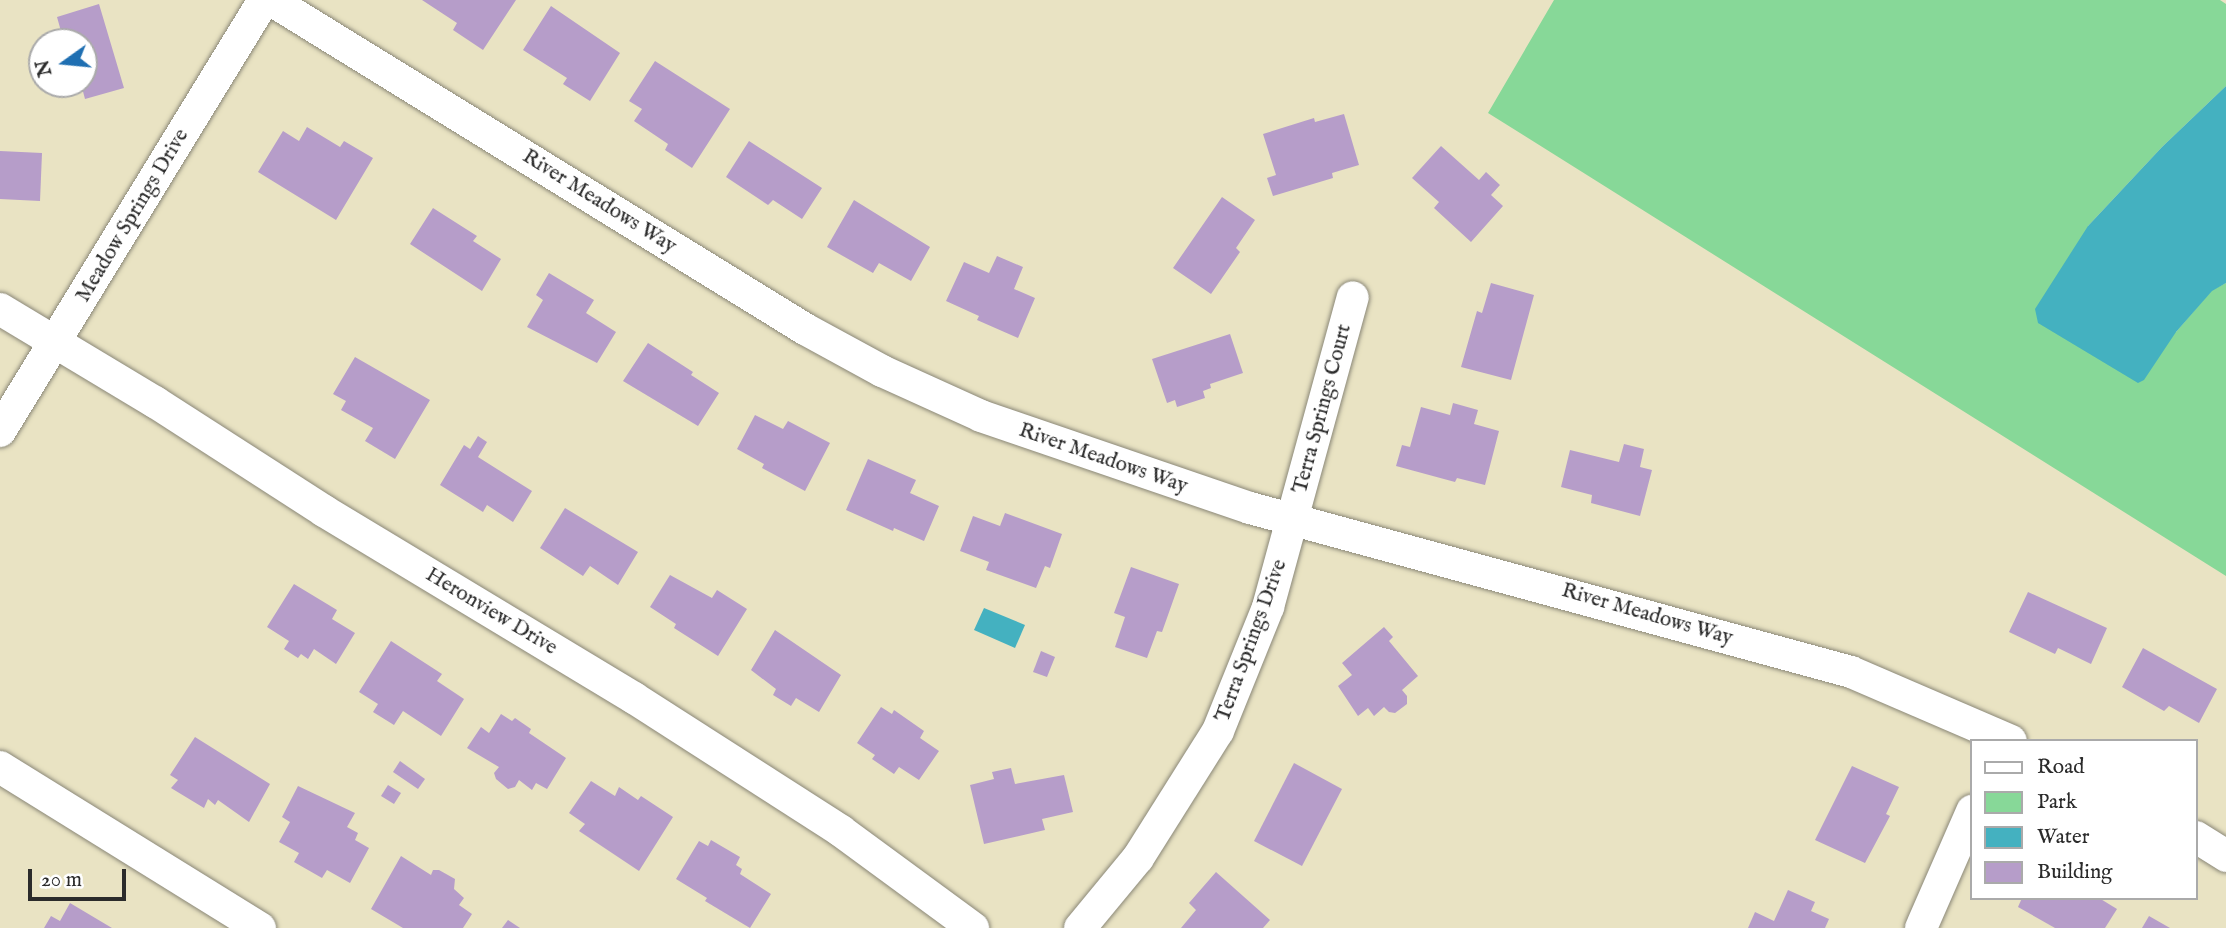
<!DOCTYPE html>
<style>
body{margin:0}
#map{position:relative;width:2226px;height:928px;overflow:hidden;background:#e9e3c3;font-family:"IM FELL English",serif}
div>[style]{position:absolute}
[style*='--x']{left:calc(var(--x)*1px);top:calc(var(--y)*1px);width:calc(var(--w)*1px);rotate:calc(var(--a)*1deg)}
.green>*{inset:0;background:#87d898}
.water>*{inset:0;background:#44b1c0}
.building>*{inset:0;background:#b69dc9}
.roads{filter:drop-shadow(0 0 2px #8a8777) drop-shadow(0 0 2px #8a8777)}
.street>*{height:32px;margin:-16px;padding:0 16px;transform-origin:16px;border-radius:16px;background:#fff}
span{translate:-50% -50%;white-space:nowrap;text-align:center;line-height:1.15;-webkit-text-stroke:5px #fff;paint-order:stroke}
.street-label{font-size:21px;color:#2b2b2b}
.legend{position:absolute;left:1970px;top:739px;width:228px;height:161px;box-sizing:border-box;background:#fff;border:2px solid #aaa;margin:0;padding:9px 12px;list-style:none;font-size:21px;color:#2b2b2b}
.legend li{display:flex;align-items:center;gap:14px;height:35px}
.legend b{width:35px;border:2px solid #aaa}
.north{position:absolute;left:28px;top:28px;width:70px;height:70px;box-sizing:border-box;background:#fff;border:2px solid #aaa;border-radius:50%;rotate:255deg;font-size:19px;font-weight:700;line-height:28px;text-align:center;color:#2b2b2b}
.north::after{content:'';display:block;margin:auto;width:24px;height:32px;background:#1f6fb2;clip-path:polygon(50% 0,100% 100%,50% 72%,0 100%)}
.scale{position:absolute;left:28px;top:869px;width:98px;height:32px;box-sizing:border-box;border:4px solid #2b2b2b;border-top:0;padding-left:9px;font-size:21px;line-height:24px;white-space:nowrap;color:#2b2b2b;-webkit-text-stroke:5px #fff;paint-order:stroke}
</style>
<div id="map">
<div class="green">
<div style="clip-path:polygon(1554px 0,2220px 0,2226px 4px,2226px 86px,2162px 147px,2088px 226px,2176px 332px,2212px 290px,2226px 283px,2226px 576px,1488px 113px)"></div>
</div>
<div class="water">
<div style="clip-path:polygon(2226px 86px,2226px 283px,2212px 291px,2176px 332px,2144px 380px,2138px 383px,2038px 323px,2035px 309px,2088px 226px,2162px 147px)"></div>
<div style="clip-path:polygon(984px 608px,1025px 625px,1015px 648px,974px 630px)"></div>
</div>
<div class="building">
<div style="clip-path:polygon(422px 0,516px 0,483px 50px,453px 30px,457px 23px)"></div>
<div style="clip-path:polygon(99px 4px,124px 88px,85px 99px,81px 84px,84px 84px,84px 42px,64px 42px,57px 17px)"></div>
<div style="clip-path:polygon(551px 6px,620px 53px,590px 101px,563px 84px,567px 78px,523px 50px)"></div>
<div style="clip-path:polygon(655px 61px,730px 109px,692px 168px,665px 150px,668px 144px,634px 121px,642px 109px,629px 101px)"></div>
<div style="clip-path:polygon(1344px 114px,1359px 165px,1332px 173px,1333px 178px,1273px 196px,1267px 178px,1276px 175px,1263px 134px,1314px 118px,1315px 122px)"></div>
<div style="clip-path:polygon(307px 127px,340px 147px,344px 141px,373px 158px,336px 220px,258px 172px,283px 131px,299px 141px)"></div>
<div style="clip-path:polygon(749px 141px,822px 188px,802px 219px,773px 200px,768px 205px,726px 177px)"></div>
<div style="clip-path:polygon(1441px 146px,1479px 180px,1486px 172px,1500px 185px,1491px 195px,1503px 206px,1471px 242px,1434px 208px,1439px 202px,1412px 178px)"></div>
<div style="clip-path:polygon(0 151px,42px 153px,40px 201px,0 199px)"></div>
<div style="clip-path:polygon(1222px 197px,1255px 220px,1236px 248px,1240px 252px,1211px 294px,1173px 268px)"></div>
<div style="clip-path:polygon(854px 200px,930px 247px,911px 281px,879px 263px,873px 273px,827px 247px)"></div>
<div style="clip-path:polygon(433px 208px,477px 236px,473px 241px,501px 259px,482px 291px,410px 244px)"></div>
<div style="clip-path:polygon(997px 256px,1023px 267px,1014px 289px,1035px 298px,1018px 338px,977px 320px,979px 316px,946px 301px,964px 262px,989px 273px)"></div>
<div style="clip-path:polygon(549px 273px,594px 300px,586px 313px,616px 332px,597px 363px,527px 327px,543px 300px,536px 295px)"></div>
<div style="clip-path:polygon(1491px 283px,1534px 295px,1511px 380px,1461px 367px,1477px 311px,1482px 313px)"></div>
<div style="clip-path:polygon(1230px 334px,1243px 373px,1210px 384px,1211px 388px,1203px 391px,1205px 398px,1177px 407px,1175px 400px,1167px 403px,1152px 359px)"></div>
<div style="clip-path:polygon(648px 343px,693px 372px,691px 375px,719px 393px,698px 426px,623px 381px)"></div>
<div style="clip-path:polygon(355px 357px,430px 400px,395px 459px,365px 441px,373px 428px,341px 410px,346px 401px,333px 394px)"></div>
<div style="clip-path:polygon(1453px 403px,1478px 410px,1474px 424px,1499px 431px,1485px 485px,1457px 478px,1455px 482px,1396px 466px,1402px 445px,1410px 447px,1421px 407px,1450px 415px)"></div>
<div style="clip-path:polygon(755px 415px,783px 429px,788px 421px,830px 443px,805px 491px,762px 468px,764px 464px,737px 449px)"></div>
<div style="clip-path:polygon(478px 436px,487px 442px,478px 457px,532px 491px,513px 522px,487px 505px,483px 512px,440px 485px,464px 445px,470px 449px)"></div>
<div style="clip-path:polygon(1624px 444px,1644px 449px,1640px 467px,1652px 470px,1640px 516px,1591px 503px,1592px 495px,1561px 487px,1570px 450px,1619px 462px)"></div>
<div style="clip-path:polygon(868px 459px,916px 480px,910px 493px,939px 506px,924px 541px,894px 528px,893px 531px,846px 510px)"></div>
<div style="clip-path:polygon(565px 508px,638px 552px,618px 585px,590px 566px,583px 576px,540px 548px)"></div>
<div style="clip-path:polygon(1005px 513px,1062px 534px,1050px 568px,1045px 566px,1036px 588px,986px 570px,989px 562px,960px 551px,973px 516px,1000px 526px)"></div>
<div style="clip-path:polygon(1131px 567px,1179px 584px,1162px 632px,1157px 631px,1147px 658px,1115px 647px,1125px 617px,1114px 613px)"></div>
<div style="clip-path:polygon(670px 575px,712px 598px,717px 590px,747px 609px,718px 656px,674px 628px,676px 624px,650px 607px)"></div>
<div style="clip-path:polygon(294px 584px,337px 610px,332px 619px,355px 633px,336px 664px,314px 649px,308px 659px,301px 654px,298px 658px,284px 649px,289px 641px,267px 627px)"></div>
<div style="clip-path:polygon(2028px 592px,2107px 628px,2091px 664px,2058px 648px,2055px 654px,2009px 632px)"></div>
<div style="clip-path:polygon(1384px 627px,1393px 637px,1389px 641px,1418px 676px,1402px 690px,1407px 696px,1407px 704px,1395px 713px,1389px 712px,1384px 707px,1374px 716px,1368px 708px,1358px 716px,1338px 686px,1352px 675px,1342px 663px)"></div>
<div style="clip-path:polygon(775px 630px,841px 675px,819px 712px,796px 698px,791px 706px,773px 695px,776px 689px,751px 670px)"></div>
<div style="clip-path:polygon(391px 641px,442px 674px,437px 681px,464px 699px,441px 736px,403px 711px,394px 725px,373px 712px,378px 704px,359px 692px)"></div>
<div style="clip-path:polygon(2143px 648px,2217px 689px,2199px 723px,2169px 706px,2164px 711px,2122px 687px)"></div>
<div style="clip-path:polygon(1041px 651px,1055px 657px,1047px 677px,1033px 672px)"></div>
<div style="clip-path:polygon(881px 707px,892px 714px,894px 710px,924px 731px,920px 738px,939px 751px,919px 780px,899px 767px,894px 774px,872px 759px,875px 755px,857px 743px)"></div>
<div style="clip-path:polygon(501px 714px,512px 721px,515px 718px,531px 729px,529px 733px,566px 758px,547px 789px,536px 783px,532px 790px,519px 780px,515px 787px,508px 789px,496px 779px,494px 773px,499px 767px,467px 748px,481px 727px,489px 733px)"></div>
<div style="clip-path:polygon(195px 737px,270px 784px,249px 822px,218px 800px,215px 805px,208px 799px,204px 808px,171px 788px,178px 780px,170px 775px)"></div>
<div style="clip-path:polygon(400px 761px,425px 779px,418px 789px,393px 772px)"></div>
<div style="clip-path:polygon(1294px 763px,1342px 789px,1302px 866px,1254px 841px)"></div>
<div style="clip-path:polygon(1852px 766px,1899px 787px,1886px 814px,1890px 816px,1865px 863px,1815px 840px)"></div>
<div style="clip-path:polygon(1011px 768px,1015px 784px,1064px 775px,1073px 812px,1042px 819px,1045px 830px,984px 844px,970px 785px,994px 779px,992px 772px)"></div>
<div style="clip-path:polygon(591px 781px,615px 796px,619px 787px,638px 800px,641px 796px,673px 817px,639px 871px,579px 831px,585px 824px,569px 813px)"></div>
<div style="clip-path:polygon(388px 785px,401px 793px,394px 804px,381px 796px)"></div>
<div style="clip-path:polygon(298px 786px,355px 813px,347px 827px,358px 833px,355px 840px,369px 848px,350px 883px,327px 870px,322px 878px,294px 862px,299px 853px,279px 842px,290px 822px,282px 817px)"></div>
<div style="clip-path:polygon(711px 840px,740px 857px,736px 865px,742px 869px,740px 874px,771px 894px,750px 928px,705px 901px,707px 898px,676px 879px,699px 841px,708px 846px)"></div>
<div style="clip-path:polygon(401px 856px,431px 875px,433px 870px,439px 870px,455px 879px,454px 889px,464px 898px,459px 905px,472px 914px,463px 928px,403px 928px,371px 909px)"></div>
<div style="clip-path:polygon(1216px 872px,1270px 920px,1263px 928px,1181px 928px,1196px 910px,1189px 903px)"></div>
<div style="clip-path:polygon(1788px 890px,1815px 902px,1811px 911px,1829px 919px,1825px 928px,1748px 928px,1755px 912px,1774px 921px)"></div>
<div style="clip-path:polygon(2022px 898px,2099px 898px,2117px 909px,2105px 928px,2055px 928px,2018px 907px)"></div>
<div style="clip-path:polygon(70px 903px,112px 928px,44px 928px,51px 916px,60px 921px)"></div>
<div style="clip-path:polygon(2149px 916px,2170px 928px,2142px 928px)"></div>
<div style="clip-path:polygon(508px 920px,520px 928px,502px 928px)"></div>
</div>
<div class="roads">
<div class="street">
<div style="--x:271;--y:0;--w:627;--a:31.64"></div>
<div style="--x:805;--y:329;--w:88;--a:28.6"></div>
<div style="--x:882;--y:371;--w:109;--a:24.4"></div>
<div style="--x:981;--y:416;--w:284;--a:18.9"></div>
<div style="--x:1250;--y:508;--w:623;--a:15.26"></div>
<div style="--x:1851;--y:672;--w:174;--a:23.3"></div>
<div style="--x:0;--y:309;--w:181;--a:31"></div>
<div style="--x:155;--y:402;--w:201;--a:32.8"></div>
<div style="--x:324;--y:511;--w:362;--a:31.1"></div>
<div style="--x:634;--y:698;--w:246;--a:32.7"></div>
<div style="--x:841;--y:831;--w:164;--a:36.3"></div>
<div style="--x:0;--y:431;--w:505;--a:-58.51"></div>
<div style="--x:0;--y:767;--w:306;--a:31.8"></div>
<div style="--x:2196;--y:837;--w:36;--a:32"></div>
<div style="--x:1080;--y:928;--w:91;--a:-50.4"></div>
<div style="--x:1138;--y:858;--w:150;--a:-57.8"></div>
<div style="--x:1218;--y:731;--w:134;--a:-68"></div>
<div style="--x:1268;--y:607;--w:321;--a:-74.7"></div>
<div style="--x:1921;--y:928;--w:128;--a:-66.4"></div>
</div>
</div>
<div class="street-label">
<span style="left:599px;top:202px;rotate:32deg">River Meadows Way</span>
<span style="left:133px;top:216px;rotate:-59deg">Meadow Springs Drive</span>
<span style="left:1323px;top:409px;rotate:-75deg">Terra Springs Court</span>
<span style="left:1103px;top:459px;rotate:19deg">River Meadows Way</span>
<span style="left:491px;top:612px;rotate:31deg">Heronview Drive</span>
<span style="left:1647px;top:615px;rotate:16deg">River Meadows Way</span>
<span style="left:1252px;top:641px;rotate:-70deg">Terra Springs Drive</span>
</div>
<ul class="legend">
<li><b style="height:9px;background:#fff"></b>Road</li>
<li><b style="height:19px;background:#87d898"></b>Park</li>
<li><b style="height:19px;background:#44b1c0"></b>Water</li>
<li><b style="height:19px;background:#b69dc9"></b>Building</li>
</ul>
<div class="north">N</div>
<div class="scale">20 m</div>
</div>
